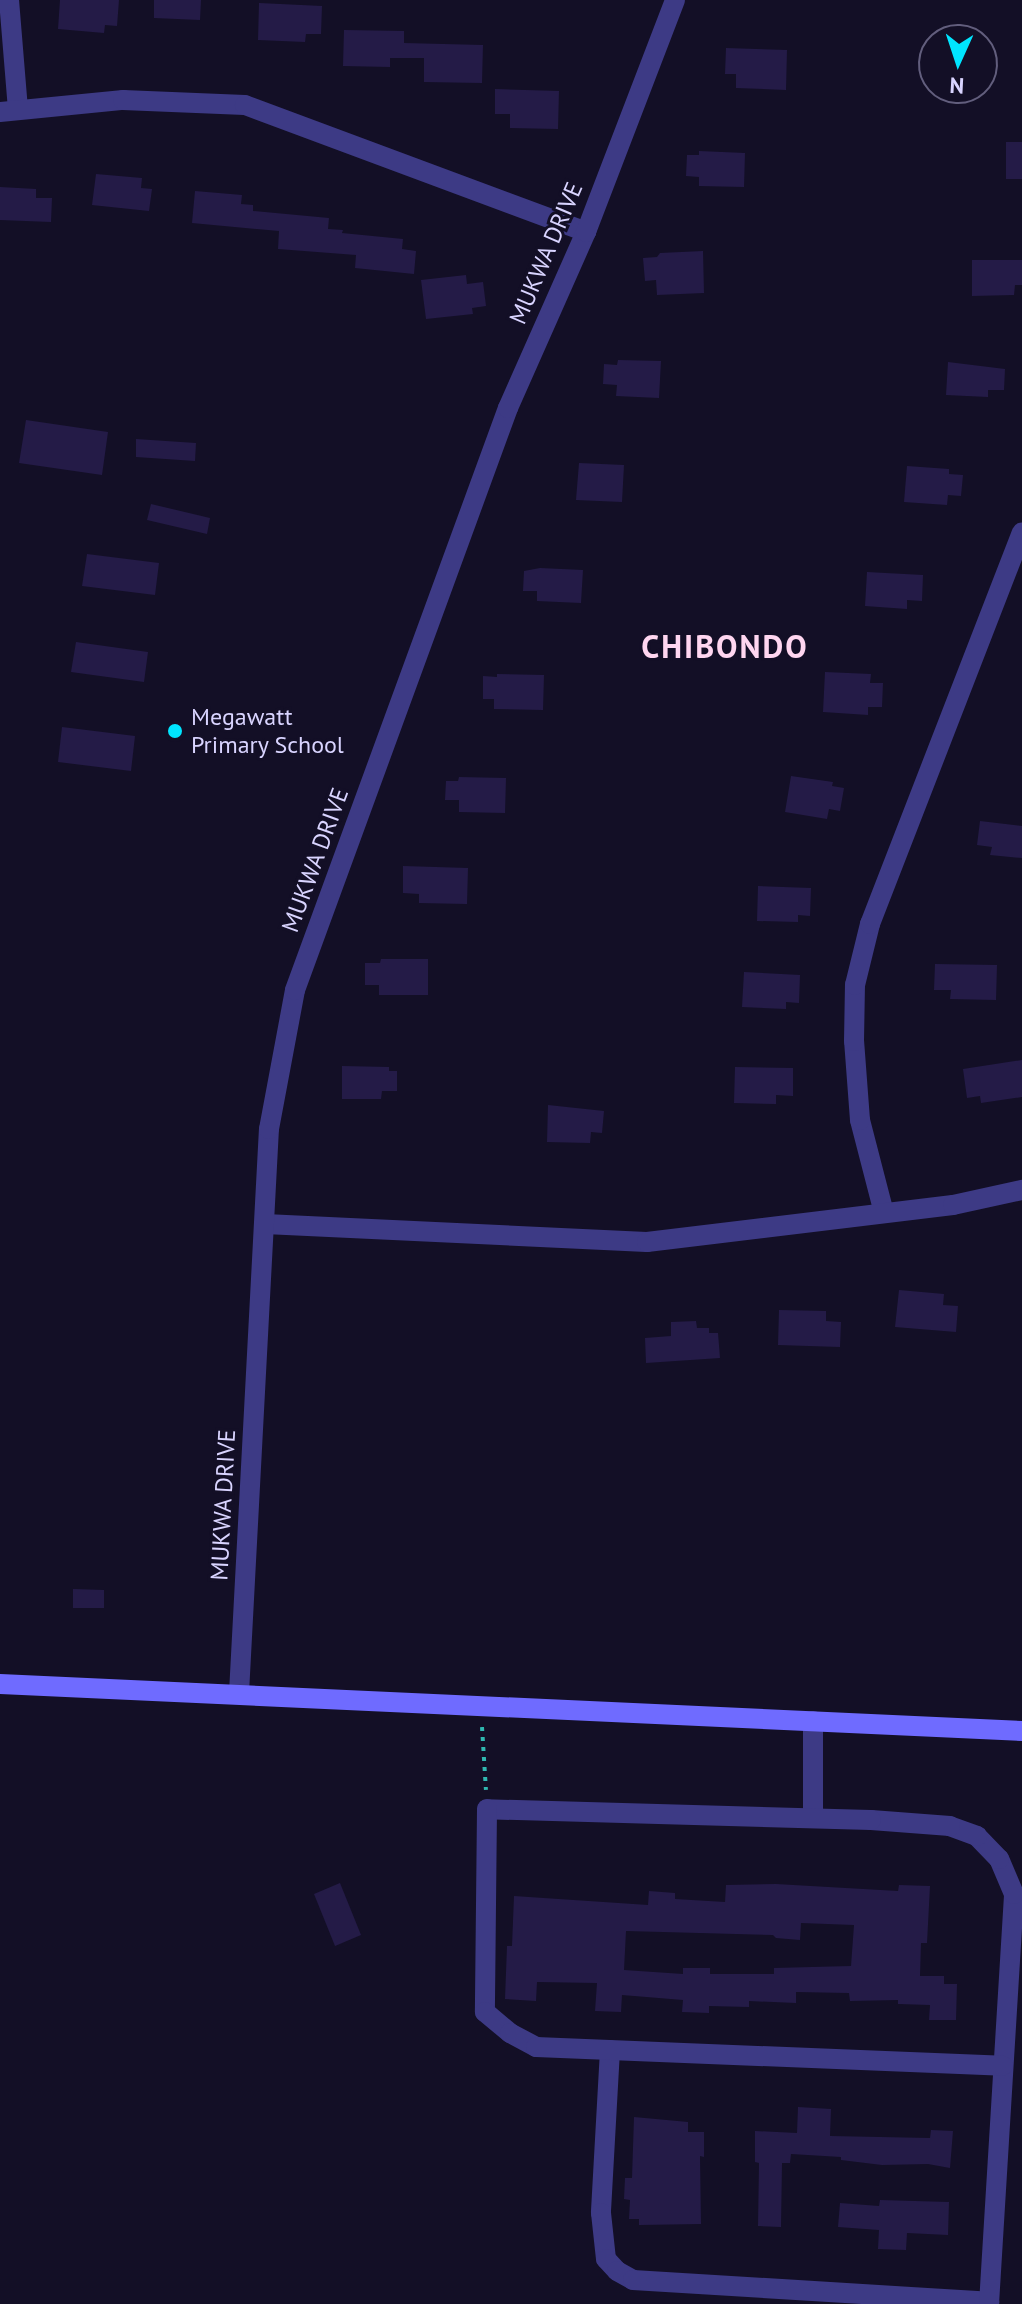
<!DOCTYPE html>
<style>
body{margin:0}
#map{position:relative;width:1022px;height:2304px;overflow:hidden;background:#130f26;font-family:"PT Sans",sans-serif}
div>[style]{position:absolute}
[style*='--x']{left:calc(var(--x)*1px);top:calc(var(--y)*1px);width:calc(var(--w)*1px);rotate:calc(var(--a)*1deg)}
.building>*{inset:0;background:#241b47}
.path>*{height:4px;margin-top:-2px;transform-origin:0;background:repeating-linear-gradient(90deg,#2fb8b0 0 4px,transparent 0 10px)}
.street>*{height:20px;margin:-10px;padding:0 10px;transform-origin:10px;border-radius:10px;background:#3d3a85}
.secondary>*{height:20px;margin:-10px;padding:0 10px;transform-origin:10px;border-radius:10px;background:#6f6bff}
.dots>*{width:22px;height:22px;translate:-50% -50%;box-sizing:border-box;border:4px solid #130f26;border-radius:50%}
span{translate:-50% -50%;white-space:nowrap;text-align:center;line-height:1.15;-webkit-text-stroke:6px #130f26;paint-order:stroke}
.street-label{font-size:24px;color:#d9d4ff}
.poi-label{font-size:24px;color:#d9d4ff}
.left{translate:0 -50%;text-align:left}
.district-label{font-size:32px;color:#ffd6f0;font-weight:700;letter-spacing:2px}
.north{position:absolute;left:918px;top:24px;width:80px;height:80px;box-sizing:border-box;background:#130f26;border:2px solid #625e7d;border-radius:50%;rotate:183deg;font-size:22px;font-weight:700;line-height:32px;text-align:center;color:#d9d4ff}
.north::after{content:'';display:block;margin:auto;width:28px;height:36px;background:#00e5ff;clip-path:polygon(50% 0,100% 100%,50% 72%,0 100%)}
</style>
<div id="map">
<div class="building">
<div style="clip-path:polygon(60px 0,119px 0,117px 26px,105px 25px,104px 33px,58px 29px)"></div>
<div style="clip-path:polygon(154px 0,201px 0,200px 20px,154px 18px)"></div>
<div style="clip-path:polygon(259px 3px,322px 6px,321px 34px,306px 34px,305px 42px,258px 40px)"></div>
<div style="clip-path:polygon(344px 30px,404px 31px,404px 43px,483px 45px,482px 83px,424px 82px,424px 58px,390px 58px,390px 67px,343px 66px)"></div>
<div style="clip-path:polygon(726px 48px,787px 50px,786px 90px,736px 88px,736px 74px,725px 74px)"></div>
<div style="clip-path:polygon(495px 89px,559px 91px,558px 129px,510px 128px,510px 114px,495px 114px)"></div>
<div style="clip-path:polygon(1006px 142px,1022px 142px,1022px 179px,1006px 179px)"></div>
<div style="clip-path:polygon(699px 151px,745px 153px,744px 187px,699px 186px,699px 177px,686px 176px,687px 155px,699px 155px)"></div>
<div style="clip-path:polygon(96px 174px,142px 178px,141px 188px,152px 189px,149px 211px,92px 205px)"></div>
<div style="clip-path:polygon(0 187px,36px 189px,36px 198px,52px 198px,51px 222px,0 220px)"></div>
<div style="clip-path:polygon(195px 191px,242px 195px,241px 204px,253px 205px,253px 211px,329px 218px,328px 229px,343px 230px,342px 233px,403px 239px,402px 249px,416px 251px,414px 274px,355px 268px,356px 255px,278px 249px,279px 231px,192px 223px)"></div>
<div style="clip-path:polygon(703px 251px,704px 293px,657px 295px,656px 280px,645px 281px,643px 258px,657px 257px,660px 253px)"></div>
<div style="clip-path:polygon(972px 260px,1022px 260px,1022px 285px,1015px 285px,1014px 295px,972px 296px)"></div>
<div style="clip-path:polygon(466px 275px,467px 284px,483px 282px,486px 306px,472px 308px,473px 314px,426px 319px,421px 280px)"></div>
<div style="clip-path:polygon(618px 360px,661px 361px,659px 398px,616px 396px,617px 385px,603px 384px,604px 364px,617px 365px)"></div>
<div style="clip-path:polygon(948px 362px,1005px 369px,1004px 390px,988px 390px,988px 397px,946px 395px)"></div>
<div style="clip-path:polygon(26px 420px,108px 432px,102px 475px,19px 463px)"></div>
<div style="clip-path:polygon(136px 439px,196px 443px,195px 461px,136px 457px)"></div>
<div style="clip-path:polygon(579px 463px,624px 465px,622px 502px,576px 500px)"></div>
<div style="clip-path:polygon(907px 466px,949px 469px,949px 474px,963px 475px,961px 496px,948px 495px,947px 505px,904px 502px)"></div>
<div style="clip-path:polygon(151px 504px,210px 518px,207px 534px,147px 520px)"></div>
<div style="clip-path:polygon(87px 554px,159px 563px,155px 595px,82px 586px)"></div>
<div style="clip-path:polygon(540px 568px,583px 570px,581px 603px,537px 601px,537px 591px,523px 591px,524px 571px)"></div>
<div style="clip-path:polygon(867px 572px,923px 575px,922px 601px,907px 600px,907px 609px,865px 606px)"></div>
<div style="clip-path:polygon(76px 642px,148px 652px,144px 682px,71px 672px)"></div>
<div style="clip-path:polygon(825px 672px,871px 674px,870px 683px,883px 683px,882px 707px,868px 707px,868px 715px,823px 712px)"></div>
<div style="clip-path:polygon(497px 674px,544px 675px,543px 710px,494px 709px,494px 699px,483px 699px,483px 676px,497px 677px)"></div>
<div style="clip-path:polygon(62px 727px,135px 736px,131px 771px,58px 762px)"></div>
<div style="clip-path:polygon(791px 776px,833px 782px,832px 786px,844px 788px,840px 811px,829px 809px,827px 819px,785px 812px)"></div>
<div style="clip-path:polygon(459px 777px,506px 778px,505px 813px,459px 812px,459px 800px,445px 800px,446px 781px,458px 781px)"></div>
<div style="clip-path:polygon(980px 821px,1022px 826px,1022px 858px,990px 855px,992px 847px,977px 845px)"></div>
<div style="clip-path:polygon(403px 866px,468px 868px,467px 904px,419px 903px,419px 894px,403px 893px)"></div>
<div style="clip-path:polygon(758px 886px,811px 888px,810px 916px,798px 915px,798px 922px,757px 921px)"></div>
<div style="clip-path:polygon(381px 959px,428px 959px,428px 995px,379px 995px,379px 985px,365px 985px,365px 963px,380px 963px)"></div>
<div style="clip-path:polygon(935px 964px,997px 965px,996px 1000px,950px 999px,951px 990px,934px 990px)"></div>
<div style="clip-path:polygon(744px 972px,800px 975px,799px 1003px,786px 1002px,786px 1009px,742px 1007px)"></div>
<div style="clip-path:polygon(1022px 1060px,1022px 1097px,981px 1103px,980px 1096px,967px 1098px,963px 1069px)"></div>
<div style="clip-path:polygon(342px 1066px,389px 1067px,389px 1071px,397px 1071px,397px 1091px,382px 1091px,381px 1099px,342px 1099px)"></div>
<div style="clip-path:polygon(735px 1067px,793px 1068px,793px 1096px,776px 1095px,776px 1104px,734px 1103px)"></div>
<div style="clip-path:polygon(548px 1105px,604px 1111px,602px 1133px,591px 1132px,590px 1143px,547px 1142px)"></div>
<div style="clip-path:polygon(899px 1290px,944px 1294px,943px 1305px,958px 1306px,956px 1332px,895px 1327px)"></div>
<div style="clip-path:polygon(779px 1310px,826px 1311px,826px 1321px,841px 1322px,840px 1347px,778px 1345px)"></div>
<div style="clip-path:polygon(696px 1321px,697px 1328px,709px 1328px,709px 1333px,718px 1333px,720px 1358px,646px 1363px,645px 1338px,671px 1336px,671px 1322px)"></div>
<div style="clip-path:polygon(73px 1589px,104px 1590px,104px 1608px,73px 1608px)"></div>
<div style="clip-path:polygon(340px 1883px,361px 1935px,335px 1946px,314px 1894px)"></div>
<div style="clip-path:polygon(evenodd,776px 1884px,898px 1891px,899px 1885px,930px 1886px,927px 1943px,921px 1943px,920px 1976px,944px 1976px,944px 1984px,957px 1984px,956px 2020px,929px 2020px,930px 2005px,898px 2004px,898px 2000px,850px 2001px,849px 1993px,796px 1992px,796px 2003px,749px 2001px,749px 2007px,709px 2006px,709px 2013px,682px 2012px,683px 2000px,622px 1995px,621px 2012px,595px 2011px,597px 1983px,537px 1982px,536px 2001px,505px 1999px,507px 1946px,512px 1946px,514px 1896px,648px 1905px,649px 1891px,675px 1893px,675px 1899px,725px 1902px,726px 1885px,776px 1884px,801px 1923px,854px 1925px,851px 1966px,774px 1968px,774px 1974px,710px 1974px,710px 1968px,683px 1968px,683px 1974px,624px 1970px,626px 1931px,773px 1935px,776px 1938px,800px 1940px,801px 1923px)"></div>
<div style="clip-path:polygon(798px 2107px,831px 2109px,830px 2136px,930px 2138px,931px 2130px,953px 2131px,950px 2168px,928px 2164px,882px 2165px,841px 2160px,841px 2157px,791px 2154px,790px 2163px,782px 2163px,781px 2227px,758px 2226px,759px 2163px,755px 2162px,755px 2131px,797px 2133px)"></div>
<div style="clip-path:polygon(634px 2117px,688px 2122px,688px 2132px,704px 2132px,704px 2157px,700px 2156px,701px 2224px,639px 2225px,639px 2219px,629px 2219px,630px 2200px,624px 2199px,625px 2178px,632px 2178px)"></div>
<div style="clip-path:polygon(880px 2200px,949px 2202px,948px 2235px,907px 2233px,906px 2250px,878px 2249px,879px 2230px,838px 2227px,840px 2203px,879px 2206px)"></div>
</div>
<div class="path">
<div style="--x:482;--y:1727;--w:63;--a:86.4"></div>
</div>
<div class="street">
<div style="--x:9;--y:0;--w:110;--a:85.3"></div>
<div style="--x:0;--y:112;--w:124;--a:-5.6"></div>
<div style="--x:123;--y:100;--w:122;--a:2.3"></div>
<div style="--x:245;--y:105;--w:364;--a:20.4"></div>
<div style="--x:884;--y:1213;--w:96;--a:-104.5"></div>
<div style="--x:860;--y:1120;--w:79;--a:-94.3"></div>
<div style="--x:854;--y:1041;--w:56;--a:-89"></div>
<div style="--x:855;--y:985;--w:63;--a:-76.2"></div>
<div style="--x:870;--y:924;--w:420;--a:-68.8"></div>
<div style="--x:265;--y:1224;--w:382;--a:2.7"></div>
<div style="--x:647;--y:1242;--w:308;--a:-6.9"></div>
<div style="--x:953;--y:1205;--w:71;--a:-12.3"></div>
<div style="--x:239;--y:1693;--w:565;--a:-86.96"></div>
<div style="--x:269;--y:1129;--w:141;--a:-79.4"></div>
<div style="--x:295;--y:990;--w:620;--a:-69.9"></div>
<div style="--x:508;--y:408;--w:193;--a:-66.1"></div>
<div style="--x:586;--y:232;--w:248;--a:-69"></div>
<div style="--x:813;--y:1721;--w:96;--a:90"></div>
<div style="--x:610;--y:2050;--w:163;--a:93.2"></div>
<div style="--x:601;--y:2213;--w:46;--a:83.8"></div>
<div style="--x:606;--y:2259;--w:16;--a:47"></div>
<div style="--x:617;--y:2271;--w:18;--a:29"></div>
<div style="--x:633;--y:2280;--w:357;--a:3.5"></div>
<div style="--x:989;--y:2304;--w:411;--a:-86.5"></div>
<div style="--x:1014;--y:1894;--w:38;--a:-113"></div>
<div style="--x:999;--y:1859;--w:32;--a:-134"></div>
<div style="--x:977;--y:1836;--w:29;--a:-160"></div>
<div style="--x:950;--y:1826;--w:79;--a:-175.7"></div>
<div style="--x:871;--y:1820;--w:384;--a:-178.4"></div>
<div style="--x:487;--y:1809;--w:203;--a:90.6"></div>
<div style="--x:485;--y:2012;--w:33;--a:40"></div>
<div style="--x:510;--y:2033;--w:30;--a:28"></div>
<div style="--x:536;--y:2047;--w:467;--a:2.3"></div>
</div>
<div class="secondary">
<div style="--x:0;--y:1684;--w:1023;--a:2.63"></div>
</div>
<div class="dots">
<div style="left:175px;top:731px;background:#00e5ff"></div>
</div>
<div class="street-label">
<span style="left:546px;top:253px;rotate:-67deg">MUKWA DRIVE</span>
<span style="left:315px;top:860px;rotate:-70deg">MUKWA DRIVE</span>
<span style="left:223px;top:1505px;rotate:-87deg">MUKWA DRIVE</span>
</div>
<div class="poi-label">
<span class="left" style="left:191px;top:731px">Megawatt<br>Primary School</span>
</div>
<div class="district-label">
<span style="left:725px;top:646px">CHIBONDO</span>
</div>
<div class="north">N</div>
</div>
